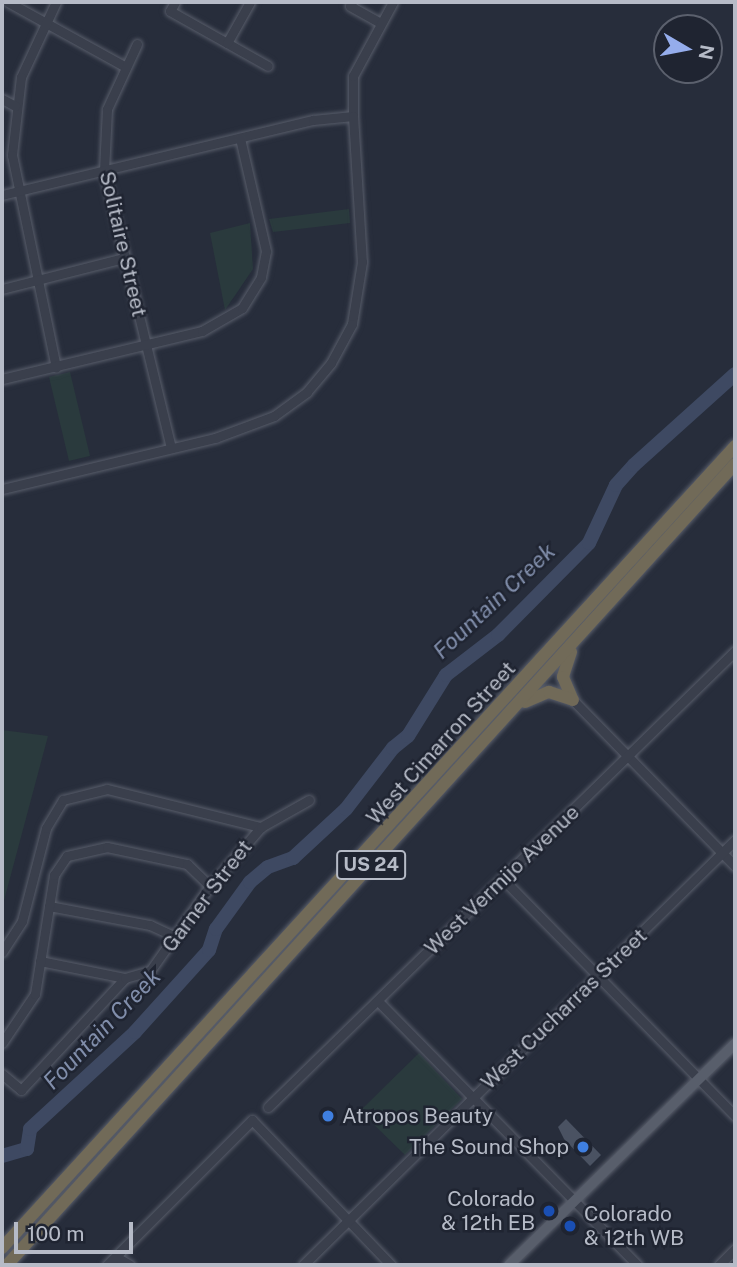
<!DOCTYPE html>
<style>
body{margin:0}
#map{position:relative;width:737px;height:1267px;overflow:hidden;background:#272d3b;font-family:"Public Sans",sans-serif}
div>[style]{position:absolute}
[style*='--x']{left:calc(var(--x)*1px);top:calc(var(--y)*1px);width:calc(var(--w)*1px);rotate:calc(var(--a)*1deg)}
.green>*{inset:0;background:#2a3a3d}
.river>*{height:14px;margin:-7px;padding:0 7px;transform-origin:7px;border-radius:7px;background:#3e4962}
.building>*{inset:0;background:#4a5262}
.roads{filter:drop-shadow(0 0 2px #585d6a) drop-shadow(0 0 2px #585d6a)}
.minor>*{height:9px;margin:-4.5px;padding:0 4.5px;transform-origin:4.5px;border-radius:4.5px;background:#3a3f4c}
.major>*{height:10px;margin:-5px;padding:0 5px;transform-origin:5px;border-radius:5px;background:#585e6b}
.highway>*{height:12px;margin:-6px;padding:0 6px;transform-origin:6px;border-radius:6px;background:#716a58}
.dots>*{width:19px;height:19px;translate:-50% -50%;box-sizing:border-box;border:4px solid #1f2431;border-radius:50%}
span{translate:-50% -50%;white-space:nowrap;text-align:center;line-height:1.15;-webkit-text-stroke:5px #1f2431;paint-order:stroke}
.shield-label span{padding:2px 5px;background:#1f2431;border:2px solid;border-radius:5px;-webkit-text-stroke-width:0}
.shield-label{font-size:19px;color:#b6bbc7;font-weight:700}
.street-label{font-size:21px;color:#b6bbc7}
.poi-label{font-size:21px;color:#b6bbc7}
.left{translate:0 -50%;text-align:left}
.right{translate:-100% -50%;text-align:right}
.water-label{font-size:23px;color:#818eab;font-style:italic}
.frame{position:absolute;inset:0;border:4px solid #b6bbc7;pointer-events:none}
.north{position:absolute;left:653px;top:14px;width:70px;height:70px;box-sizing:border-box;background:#1f2431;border:2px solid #5b606d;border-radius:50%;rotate:100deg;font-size:19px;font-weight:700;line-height:28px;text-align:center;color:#b6bbc7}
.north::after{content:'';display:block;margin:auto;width:24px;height:32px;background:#95adec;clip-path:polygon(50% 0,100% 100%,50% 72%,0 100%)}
.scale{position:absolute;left:14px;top:1222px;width:119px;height:32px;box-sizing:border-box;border:4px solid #b6bbc7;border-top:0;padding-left:9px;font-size:21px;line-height:24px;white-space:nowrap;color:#b6bbc7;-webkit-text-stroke:5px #1f2431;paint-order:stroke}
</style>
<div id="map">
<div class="green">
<div style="clip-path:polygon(349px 209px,350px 223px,273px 232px,269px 219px)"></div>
<div style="clip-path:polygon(250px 223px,253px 269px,225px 310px,210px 233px)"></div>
<div style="clip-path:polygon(70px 372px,90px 456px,69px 461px,49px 377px)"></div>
<div style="clip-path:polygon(2px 730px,48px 736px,2px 908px)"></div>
<div style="clip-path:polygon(419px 1053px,462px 1099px,405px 1155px,360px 1111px)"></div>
</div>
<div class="river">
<div style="--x:2;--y:1156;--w:26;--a:-16"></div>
<div style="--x:27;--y:1149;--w:20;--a:-81"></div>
<div style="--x:30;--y:1129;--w:143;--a:-42.7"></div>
<div style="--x:135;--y:1032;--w:110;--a:-47.9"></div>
<div style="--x:209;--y:950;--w:22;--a:-72"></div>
<div style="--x:216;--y:929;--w:58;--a:-54.1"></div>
<div style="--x:250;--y:882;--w:23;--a:-40"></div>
<div style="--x:268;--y:867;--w:27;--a:-20"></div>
<div style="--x:293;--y:858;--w:72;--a:-42.8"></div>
<div style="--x:346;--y:809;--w:77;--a:-52.4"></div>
<div style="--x:393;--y:748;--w:19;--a:-39"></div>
<div style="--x:408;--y:736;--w:72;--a:-58.1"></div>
<div style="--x:446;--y:675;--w:66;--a:-37.6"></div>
<div style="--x:498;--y:635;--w:129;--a:-45.3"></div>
<div style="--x:589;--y:543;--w:64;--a:-65"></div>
<div style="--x:616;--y:485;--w:27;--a:-48"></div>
<div style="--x:634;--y:465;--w:136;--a:-42"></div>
</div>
<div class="building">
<div style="clip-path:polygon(566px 1119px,601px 1155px,590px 1166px,564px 1139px,558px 1127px)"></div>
</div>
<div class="roads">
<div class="minor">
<div style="--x:8;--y:2;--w:132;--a:28.9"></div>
<div style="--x:56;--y:2;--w:83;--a:115"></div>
<div style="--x:21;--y:77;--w:79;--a:96.6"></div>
<div style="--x:12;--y:155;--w:217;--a:78.3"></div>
<div style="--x:175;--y:2;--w:10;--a:119"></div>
<div style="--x:170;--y:11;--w:112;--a:29.3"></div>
<div style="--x:352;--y:2;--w:4;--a:117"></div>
<div style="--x:350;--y:6;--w:35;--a:29"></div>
<div style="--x:227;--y:43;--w:47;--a:-60.7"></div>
<div style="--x:137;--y:44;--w:72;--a:114.8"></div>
<div style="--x:107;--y:109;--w:62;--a:92.8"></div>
<div style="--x:104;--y:171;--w:285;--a:76.4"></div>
<div style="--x:2;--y:99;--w:15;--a:28"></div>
<div style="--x:353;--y:116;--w:40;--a:-90"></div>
<div style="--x:353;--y:76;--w:84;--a:-61.6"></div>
<div style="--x:2;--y:195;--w:320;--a:-13.6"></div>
<div style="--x:313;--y:120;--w:40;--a:-5.7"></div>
<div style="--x:353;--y:116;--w:146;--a:86.5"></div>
<div style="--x:362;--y:262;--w:63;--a:99.2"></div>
<div style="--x:352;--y:324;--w:44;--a:118.3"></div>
<div style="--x:331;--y:363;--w:38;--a:130"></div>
<div style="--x:307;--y:392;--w:41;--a:144"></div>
<div style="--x:274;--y:416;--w:63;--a:159.6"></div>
<div style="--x:215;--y:438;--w:219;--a:166.5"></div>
<div style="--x:2;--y:289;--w:126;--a:-14.3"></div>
<div style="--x:2;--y:379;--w:206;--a:-13.5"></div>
<div style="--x:202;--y:331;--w:46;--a:-29.9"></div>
<div style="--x:242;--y:308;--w:36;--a:-58"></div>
<div style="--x:261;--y:277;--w:26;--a:-79"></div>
<div style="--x:266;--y:251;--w:116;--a:-103"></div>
<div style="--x:573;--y:700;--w:232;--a:45.7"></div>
<div style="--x:503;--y:879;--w:332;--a:45.6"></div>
<div style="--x:49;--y:906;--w:103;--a:10.7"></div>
<div style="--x:150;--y:925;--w:26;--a:25"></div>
<div style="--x:2;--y:952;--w:37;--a:-57"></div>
<div style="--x:22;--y:921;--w:96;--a:-75.5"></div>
<div style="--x:46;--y:828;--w:33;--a:-59"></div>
<div style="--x:63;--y:800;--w:45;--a:-14"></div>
<div style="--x:107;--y:789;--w:159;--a:13.9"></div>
<div style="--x:40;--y:961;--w:87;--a:11.3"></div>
<div style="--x:378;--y:1001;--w:370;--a:45.5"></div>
<div style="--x:2;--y:1043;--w:59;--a:-56"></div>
<div style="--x:35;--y:994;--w:121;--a:-80.9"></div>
<div style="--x:54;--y:875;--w:23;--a:-56"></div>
<div style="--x:67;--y:856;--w:41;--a:-12.7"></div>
<div style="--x:107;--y:847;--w:82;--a:12"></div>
<div style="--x:187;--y:864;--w:32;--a:44"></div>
<div style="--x:2;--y:1074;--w:25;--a:40"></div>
<div style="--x:21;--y:1090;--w:153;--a:-47.1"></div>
<div style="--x:125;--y:978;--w:26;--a:-16"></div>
<div style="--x:150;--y:971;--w:104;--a:-54.8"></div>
<div style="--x:210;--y:886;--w:78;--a:-49.2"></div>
<div style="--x:261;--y:827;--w:55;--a:-29.4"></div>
<div style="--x:268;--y:1107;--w:653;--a:-44.32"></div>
<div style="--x:116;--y:1257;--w:16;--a:30"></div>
<div style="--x:107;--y:1265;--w:205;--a:-45"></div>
<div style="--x:252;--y:1120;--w:201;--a:46.2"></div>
<div style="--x:303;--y:1265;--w:606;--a:-44.53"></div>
<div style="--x:719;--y:1265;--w:23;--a:-45"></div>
</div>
<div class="major">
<div style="--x:509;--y:1265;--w:316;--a:-44.4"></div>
</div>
<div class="highway">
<div style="--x:571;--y:652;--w:26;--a:108"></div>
<div style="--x:563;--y:677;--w:25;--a:67"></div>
<div style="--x:525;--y:702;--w:26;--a:-23"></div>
<div style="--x:549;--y:692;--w:25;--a:18"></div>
<div style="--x:2;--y:1248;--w:1087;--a:-47.57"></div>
<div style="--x:7;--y:1265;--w:1082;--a:-47.73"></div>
</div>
</div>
<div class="dots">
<div style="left:328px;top:1116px;background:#3f7fe0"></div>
<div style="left:583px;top:1147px;background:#3f7fe0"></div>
<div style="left:549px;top:1211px;background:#1a4fb4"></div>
<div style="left:570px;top:1226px;background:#1a4fb4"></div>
</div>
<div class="shield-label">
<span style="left:371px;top:865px">US 24</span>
</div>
<div class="street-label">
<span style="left:123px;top:244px;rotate:77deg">Solitaire Street</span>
<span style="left:441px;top:743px;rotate:-48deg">West Cimarron Street</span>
<span style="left:502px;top:880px;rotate:-44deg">West Vermijo Avenue</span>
<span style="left:207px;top:896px;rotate:-53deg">Garner Street</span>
<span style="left:564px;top:1009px;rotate:-44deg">West Cucharras Street</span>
</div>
<div class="poi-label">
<span class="left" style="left:342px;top:1116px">Atropos Beauty</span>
<span class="right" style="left:569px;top:1147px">The Sound Shop</span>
<span class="right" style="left:535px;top:1211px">Colorado<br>&amp; 12th EB</span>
<span class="left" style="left:584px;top:1226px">Colorado<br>&amp; 12th WB</span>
</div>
<div class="water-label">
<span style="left:494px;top:601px;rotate:-43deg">Fountain Creek</span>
<span style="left:102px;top:1029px;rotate:-46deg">Fountain Creek</span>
</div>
<div class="frame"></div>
<div class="north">N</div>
<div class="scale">100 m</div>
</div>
